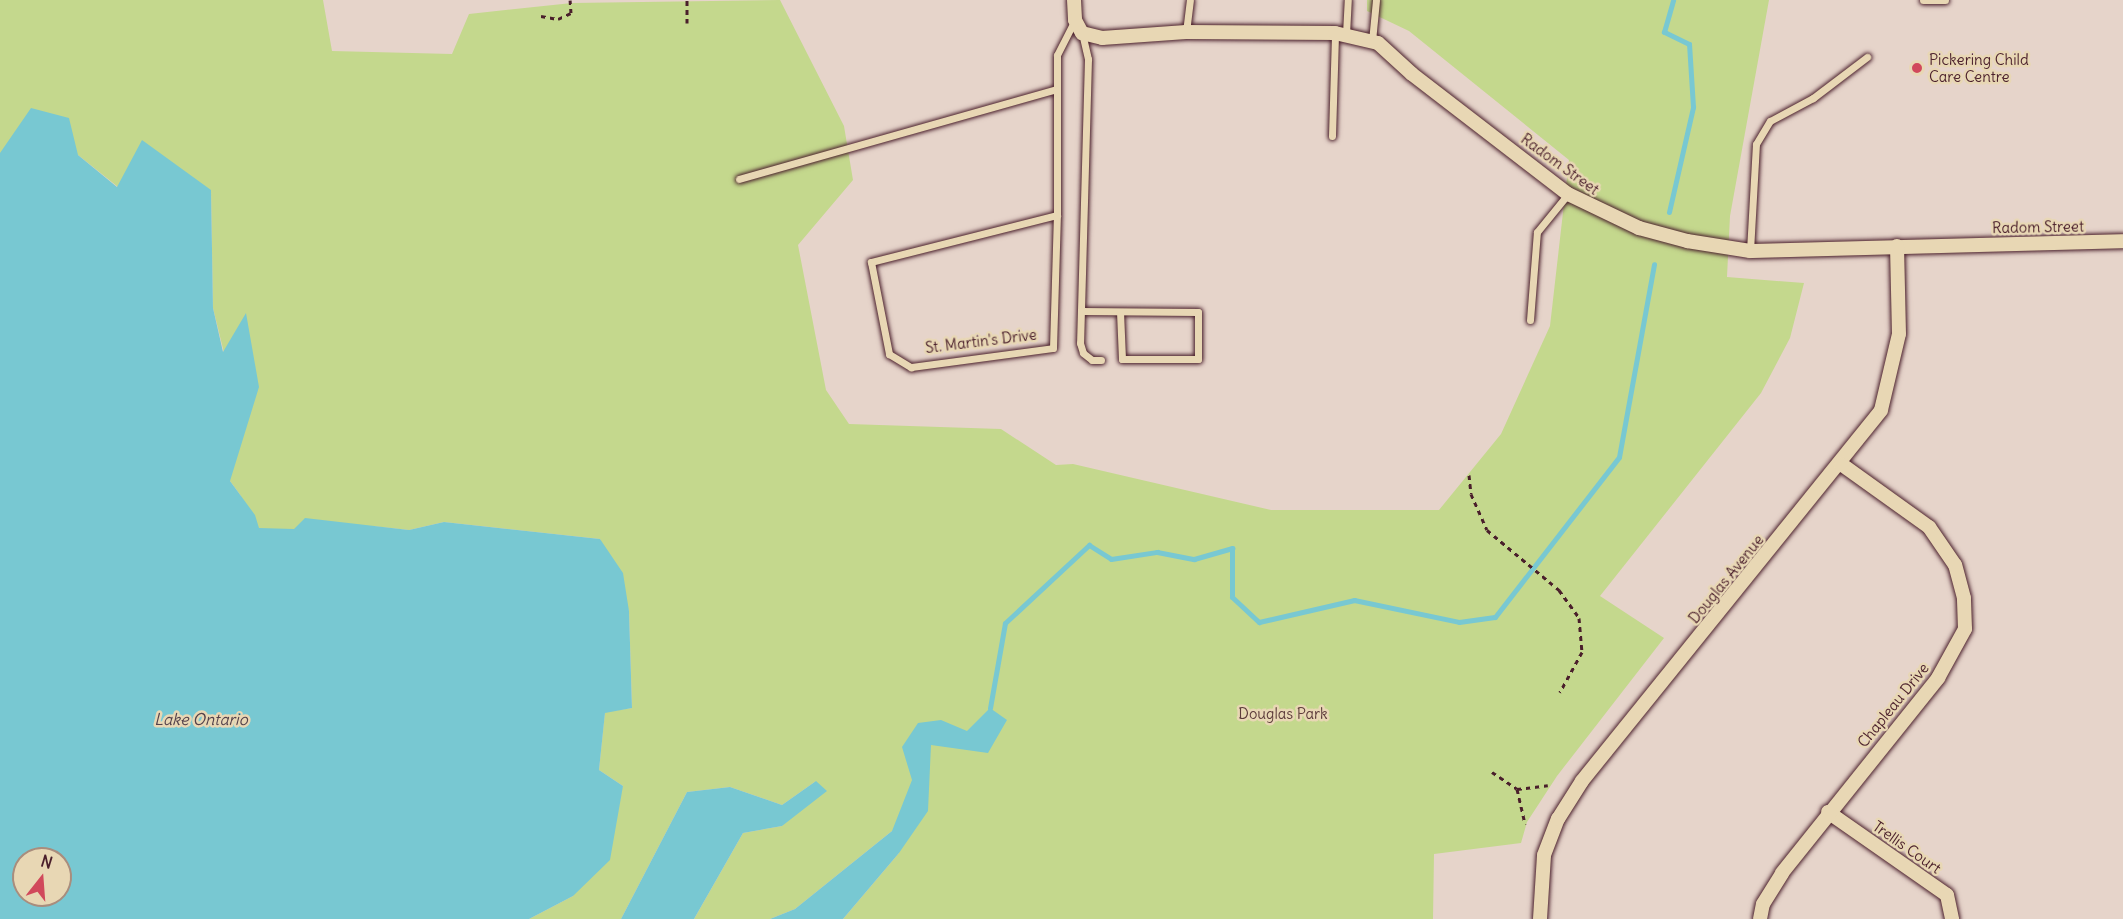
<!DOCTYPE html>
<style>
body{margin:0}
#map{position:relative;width:2123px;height:919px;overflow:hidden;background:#e6d4ca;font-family:Delius,sans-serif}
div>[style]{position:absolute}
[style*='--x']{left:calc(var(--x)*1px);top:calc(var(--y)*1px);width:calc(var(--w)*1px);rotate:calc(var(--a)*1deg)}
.green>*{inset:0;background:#c4d88d}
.water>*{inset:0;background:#78c8d2}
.stream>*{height:5px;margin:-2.5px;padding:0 2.5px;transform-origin:2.5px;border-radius:2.5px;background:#78c8d2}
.path>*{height:3px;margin-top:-1.5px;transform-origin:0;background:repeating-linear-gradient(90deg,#4a1f2b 0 4.5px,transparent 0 9px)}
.roads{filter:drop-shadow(0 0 2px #4a1f2b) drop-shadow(0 0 2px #4a1f2b)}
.lane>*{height:7px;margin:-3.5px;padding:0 3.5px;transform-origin:3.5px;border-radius:3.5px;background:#e8d7b4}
.street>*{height:14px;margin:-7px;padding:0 7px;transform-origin:7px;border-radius:7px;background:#e8d7b4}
.dots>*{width:16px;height:16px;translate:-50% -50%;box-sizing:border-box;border:3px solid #e8d7b4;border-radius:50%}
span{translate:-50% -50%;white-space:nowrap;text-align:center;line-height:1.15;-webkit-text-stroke:5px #e8d7b4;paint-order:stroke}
.poi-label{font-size:15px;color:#4a1f2b}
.left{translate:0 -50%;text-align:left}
.street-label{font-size:15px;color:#4a1f2b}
.park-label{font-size:15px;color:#5c3b3a}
.water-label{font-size:16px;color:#53414c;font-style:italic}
.north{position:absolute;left:12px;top:847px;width:60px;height:60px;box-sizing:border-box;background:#e8d7b4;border:2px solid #a98d7d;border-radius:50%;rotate:17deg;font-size:16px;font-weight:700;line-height:24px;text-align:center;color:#4a1f2b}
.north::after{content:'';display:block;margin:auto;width:21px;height:27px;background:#d1495b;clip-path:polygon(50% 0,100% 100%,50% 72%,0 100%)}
</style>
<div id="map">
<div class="green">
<div style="clip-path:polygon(evenodd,0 0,323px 0,332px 51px,452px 54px,469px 14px,572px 3px,780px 0,844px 126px,853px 180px,798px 245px,826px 390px,849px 424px,1001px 429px,1056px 465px,1073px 464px,1271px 510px,1439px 510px,1501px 434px,1550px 326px,1569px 160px,1409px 31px,1367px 11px,1367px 0,1769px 0,1730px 216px,1727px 277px,1804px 283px,1790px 338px,1761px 393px,1600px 596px,1664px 638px,1557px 776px,1527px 822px,1521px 843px,1434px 854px,1433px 919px,843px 919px,899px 853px,892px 831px,795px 909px,770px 919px,694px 919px,743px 833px,782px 826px,816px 781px,782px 805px,730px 787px,687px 792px,621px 919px,529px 919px,573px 896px,623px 786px,599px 770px,605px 712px,632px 708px,629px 611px,600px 539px,444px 522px,409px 530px,372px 526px,209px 886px,0 919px,0 446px,241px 496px,230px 481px,224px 353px,213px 308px,211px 190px,118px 187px,78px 155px,0 208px,0 0,24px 859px,60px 859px,60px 895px,24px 895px,24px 859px)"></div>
</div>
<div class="water">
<div style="clip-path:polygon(evenodd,31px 108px,69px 118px,78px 155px,117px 187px,142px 140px,211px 190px,213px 308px,223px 352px,246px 313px,259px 387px,230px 481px,255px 515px,259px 528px,294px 529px,305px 518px,409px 530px,444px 522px,600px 539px,623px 573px,629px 611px,632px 708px,605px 713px,599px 770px,623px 786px,610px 860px,573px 896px,529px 919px,0 919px,0 153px,31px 108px,24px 859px,60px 859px,60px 895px,24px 895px,24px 859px)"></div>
<div style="clip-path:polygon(990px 708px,1007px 720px,988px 753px,931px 745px,928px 811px,899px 853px,843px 919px,770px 919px,795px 909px,892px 831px,912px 780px,902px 747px,918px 723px,941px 720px,967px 731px)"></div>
<div style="clip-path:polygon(816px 781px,827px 791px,782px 826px,743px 833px,694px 919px,621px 919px,687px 792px,730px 787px,782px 805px)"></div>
</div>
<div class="stream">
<div style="--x:1669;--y:212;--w:108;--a:-77.1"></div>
<div style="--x:1693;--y:107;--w:63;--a:-93.6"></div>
<div style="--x:1689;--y:44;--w:28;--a:-154"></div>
<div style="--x:1664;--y:32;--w:33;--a:-74"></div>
<div style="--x:990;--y:708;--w:86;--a:-80"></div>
<div style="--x:1005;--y:623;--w:115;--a:-42.9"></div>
<div style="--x:1089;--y:545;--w:26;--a:32"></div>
<div style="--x:1111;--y:559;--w:47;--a:-8.7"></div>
<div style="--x:1157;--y:552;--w:38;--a:11"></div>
<div style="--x:1194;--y:559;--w:40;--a:-16"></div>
<div style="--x:1232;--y:548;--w:49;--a:90"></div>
<div style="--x:1232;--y:597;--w:37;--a:43"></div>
<div style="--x:1259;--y:622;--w:98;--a:-13"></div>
<div style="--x:1354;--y:600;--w:107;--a:11.8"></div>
<div style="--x:1459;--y:622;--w:36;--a:-8"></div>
<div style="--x:1495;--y:617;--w:202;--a:-52.2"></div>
<div style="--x:1619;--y:457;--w:196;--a:-79.7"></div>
</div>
<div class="path">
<div style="--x:541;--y:16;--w:17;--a:10"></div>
<div style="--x:558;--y:19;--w:14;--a:-25"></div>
<div style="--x:571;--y:13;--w:13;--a:-94"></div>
<div style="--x:687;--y:23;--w:23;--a:-90"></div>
<div style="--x:1469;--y:475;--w:19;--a:84"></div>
<div style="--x:1471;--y:494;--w:39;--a:66"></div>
<div style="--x:1487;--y:530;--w:94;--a:39.8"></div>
<div style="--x:1559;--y:590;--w:34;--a:54"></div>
<div style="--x:1579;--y:618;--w:34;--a:85"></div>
<div style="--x:1582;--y:652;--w:46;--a:118.8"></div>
<div style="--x:1492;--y:772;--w:30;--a:34"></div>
<div style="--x:1517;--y:789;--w:31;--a:-7"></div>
<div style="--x:1517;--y:789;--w:36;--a:77"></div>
</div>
<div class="roads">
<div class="lane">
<div style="--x:1923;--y:0;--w:22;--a:0"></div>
<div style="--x:1186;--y:32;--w:32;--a:-83"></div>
<div style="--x:1082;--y:33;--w:27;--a:77"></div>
<div style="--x:1088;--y:59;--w:284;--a:91.6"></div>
<div style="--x:1080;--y:343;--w:10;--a:73"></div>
<div style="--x:1083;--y:353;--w:11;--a:38"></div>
<div style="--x:1092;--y:360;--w:9;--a:0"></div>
<div style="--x:1346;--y:34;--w:34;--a:-87"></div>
<div style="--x:1372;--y:41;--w:41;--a:-84.4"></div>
<div style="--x:1332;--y:136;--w:103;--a:-88.3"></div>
<div style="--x:739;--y:179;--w:330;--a:-15.8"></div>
<div style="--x:1057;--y:215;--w:192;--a:165.8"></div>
<div style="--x:871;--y:262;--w:94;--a:78.9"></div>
<div style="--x:889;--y:354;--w:26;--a:31"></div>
<div style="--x:911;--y:367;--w:143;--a:-7.6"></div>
<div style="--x:1053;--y:348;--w:133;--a:-88.3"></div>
<div style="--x:1057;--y:215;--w:160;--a:-90"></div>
<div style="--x:1057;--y:55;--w:39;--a:-63"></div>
<div style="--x:1750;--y:251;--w:107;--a:-86.8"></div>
<div style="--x:1756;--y:144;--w:27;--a:-59"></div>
<div style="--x:1770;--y:121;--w:49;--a:-28.1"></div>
<div style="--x:1813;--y:98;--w:68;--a:-37.2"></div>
<div style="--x:1081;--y:311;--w:117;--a:0.5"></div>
<div style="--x:1198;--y:312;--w:47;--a:90"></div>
<div style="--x:1198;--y:359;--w:76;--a:180"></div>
<div style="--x:1122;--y:359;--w:47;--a:-92.4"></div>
<div style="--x:1530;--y:320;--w:88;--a:-85.5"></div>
<div style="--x:1537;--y:232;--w:49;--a:-50.8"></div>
</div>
<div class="street">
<div style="--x:1074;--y:0;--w:20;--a:87"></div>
<div style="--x:1075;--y:20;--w:15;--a:62"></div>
<div style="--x:1082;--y:33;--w:21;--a:14"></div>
<div style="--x:1102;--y:38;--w:84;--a:-4.1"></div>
<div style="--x:1186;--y:32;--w:149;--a:0.4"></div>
<div style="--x:1335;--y:33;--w:44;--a:13.1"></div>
<div style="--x:1378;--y:43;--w:46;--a:42.4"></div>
<div style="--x:1412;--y:74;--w:197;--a:37.6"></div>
<div style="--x:1568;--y:194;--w:79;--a:25.6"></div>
<div style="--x:1639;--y:228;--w:50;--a:15.2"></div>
<div style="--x:1687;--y:241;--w:64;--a:9"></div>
<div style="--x:1750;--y:251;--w:373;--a:-1.5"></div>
<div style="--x:1828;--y:812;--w:145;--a:34.9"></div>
<div style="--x:1947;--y:895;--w:25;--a:78"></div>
<div style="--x:1540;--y:919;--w:64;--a:-86.4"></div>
<div style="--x:1544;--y:855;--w:39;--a:-69"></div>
<div style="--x:1558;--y:819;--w:45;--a:-57.7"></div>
<div style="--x:1582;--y:781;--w:476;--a:-51.1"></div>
<div style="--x:1881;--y:410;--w:78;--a:-76.7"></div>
<div style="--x:1899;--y:334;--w:88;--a:-91.3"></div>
<div style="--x:1760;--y:919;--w:15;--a:-79"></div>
<div style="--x:1763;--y:904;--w:36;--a:-58"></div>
<div style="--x:1782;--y:873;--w:250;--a:-51.3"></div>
<div style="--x:1938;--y:678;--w:56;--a:-61.1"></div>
<div style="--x:1965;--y:629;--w:31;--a:-92"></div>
<div style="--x:1964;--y:598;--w:34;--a:-105"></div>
<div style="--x:1955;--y:565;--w:46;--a:-124.4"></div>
<div style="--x:1929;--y:527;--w:108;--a:-144.4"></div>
</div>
</div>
<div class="dots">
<div style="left:1917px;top:68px;background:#d1495b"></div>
</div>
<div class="poi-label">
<span class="left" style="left:1929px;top:68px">Pickering Child<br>Care Centre</span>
</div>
<div class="street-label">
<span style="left:1560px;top:164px;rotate:36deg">Radom Street</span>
<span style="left:2038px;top:227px;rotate:-1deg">Radom Street</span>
<span style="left:981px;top:341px;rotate:-7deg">St. Martin's Drive</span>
<span style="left:1726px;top:579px;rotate:-51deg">Douglas Avenue</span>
<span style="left:1893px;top:705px;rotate:-51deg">Chapleau Drive</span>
<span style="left:1907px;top:847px;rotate:35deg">Trellis Court</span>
</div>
<div class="park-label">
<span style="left:1283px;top:714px">Douglas Park</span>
</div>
<div class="water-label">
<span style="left:201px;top:719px">Lake Ontario</span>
</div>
<div class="north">N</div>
</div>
